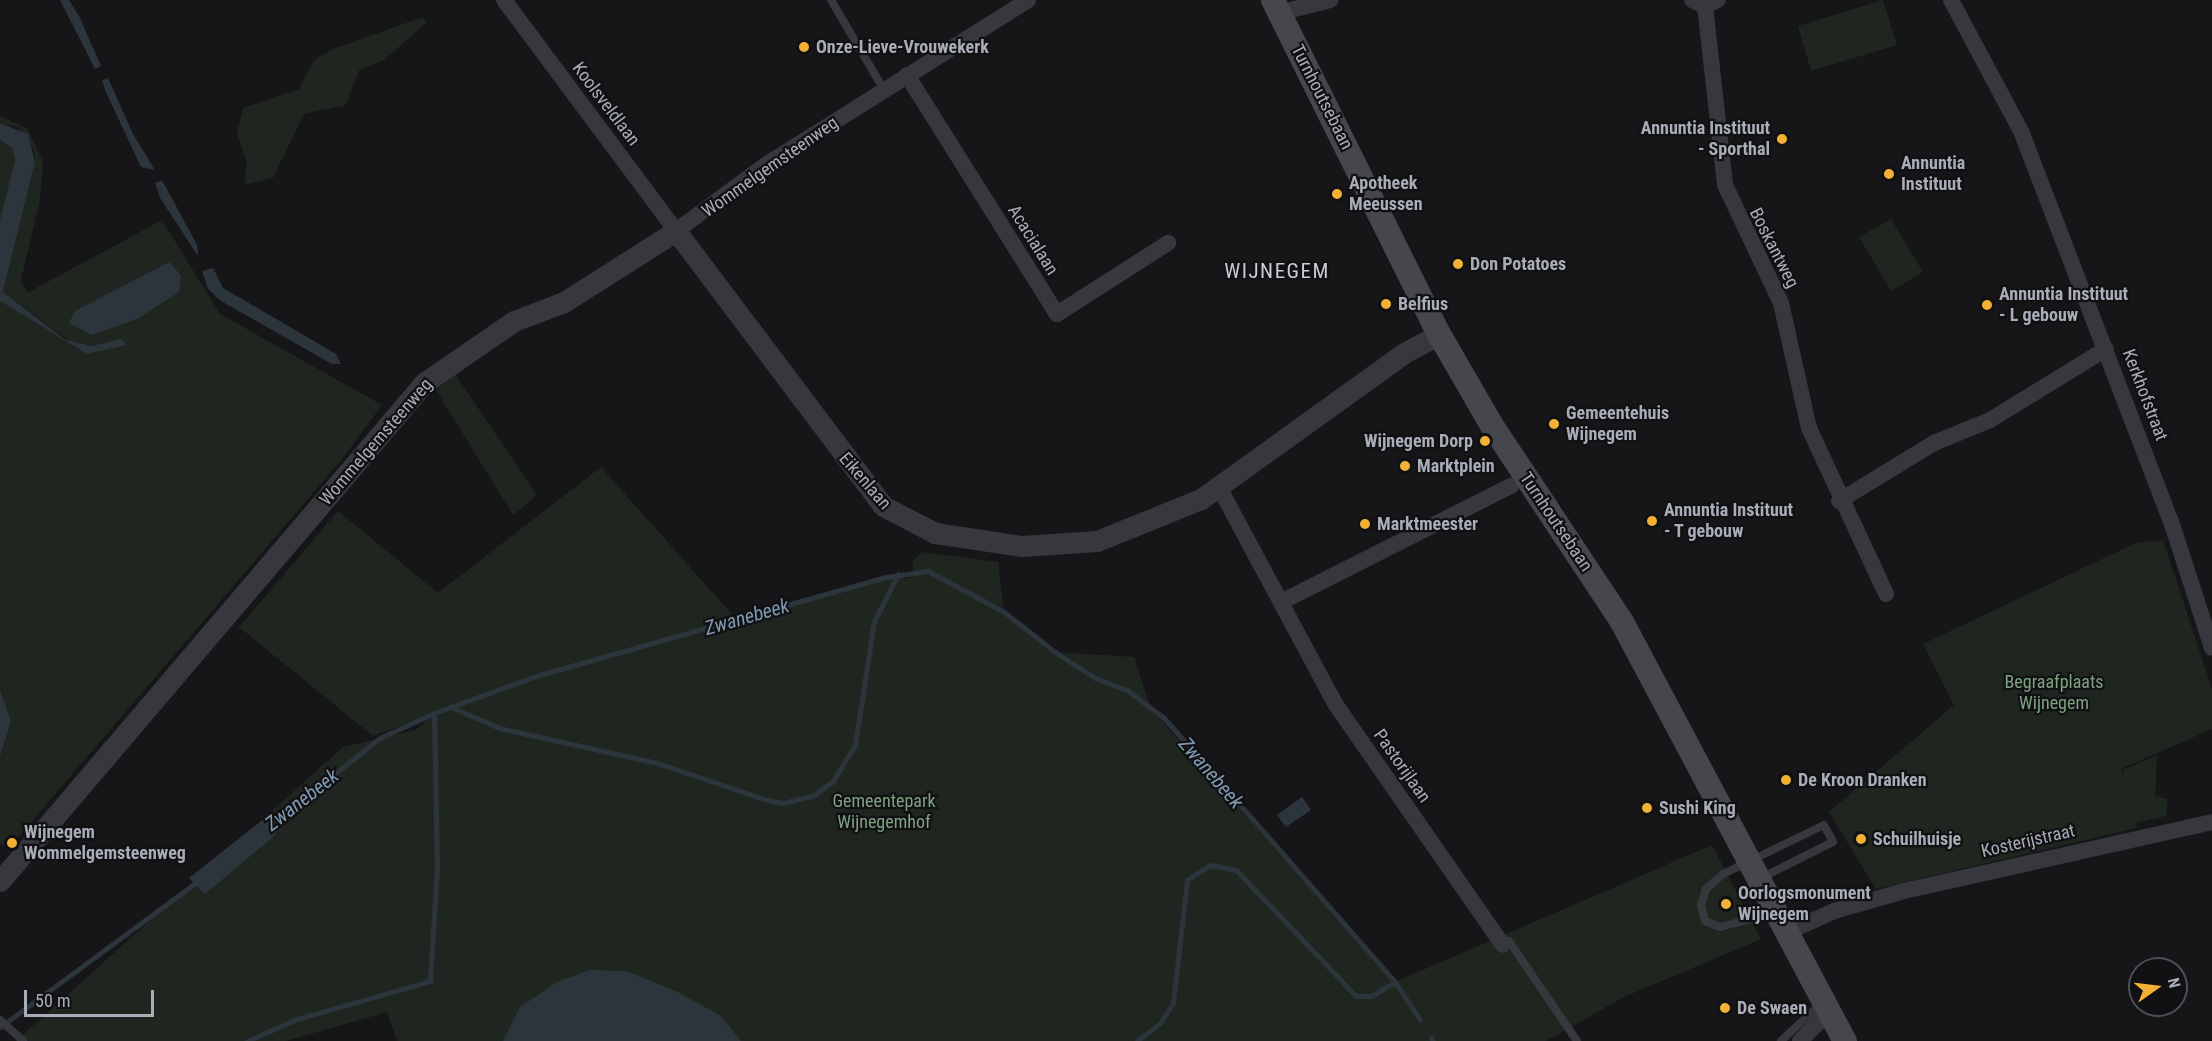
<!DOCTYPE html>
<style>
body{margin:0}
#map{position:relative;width:2212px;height:1041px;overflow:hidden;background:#161618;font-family:"Roboto Condensed",sans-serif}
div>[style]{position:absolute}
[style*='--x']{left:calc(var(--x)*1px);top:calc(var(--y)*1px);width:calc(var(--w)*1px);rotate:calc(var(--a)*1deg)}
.green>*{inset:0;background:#1e261f}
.water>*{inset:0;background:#2c353c}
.stream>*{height:5px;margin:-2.5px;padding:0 2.5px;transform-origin:2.5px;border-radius:2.5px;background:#2c353c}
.service>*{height:8px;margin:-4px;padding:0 4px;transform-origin:4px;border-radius:4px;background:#37383d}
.minor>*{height:16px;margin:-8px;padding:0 8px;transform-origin:8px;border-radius:8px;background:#37383d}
.tertiary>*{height:21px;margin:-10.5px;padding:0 10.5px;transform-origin:10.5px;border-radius:10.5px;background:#37383d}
.secondary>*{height:24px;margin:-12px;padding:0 12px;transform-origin:12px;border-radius:12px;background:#45474d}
.dots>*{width:16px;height:16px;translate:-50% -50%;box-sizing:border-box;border:3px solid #111113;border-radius:50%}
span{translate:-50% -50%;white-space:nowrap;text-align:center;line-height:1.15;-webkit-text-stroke:4.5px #111113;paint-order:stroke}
.poi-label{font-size:18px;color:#a8adb8;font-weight:700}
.left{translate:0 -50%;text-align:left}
.right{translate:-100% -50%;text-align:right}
.street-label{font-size:18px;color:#a8adb8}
.park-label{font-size:18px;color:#7fa381}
.water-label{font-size:20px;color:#7f9bb3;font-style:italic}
.quarter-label{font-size:21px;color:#c9ccd4;letter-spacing:1.5px}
.north{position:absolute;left:2128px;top:957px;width:60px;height:60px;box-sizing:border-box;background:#111113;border:2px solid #4d4f55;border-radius:50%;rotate:76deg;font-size:16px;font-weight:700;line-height:24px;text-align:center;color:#a8adb8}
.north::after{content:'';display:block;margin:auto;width:21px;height:27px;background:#f2b134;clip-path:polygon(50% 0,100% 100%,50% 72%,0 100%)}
.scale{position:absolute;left:24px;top:990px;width:130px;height:27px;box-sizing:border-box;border:3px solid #a8adb8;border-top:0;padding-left:8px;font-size:18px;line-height:21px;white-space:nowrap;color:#a8adb8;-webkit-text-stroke:4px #111113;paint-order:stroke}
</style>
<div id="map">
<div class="green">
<div style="clip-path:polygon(1883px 0,1897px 45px,1811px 71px,1798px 26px)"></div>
<div style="clip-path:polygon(423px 17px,426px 23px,384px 60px,359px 70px,346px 105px,304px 114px,273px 178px,244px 185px,247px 164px,237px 133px,243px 108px,299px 89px,314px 60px,333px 49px)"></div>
<div style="clip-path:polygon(0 116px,27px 128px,43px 162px,40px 200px,21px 280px,27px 293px,162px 220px,220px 314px,382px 405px,342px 459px,9px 848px,0 844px,0 301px,87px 354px,121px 340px,91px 346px,71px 342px,3px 292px,35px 162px,34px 149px,18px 127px,0 123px)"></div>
<div style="clip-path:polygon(0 140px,12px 148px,15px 160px,0 220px)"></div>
<div style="clip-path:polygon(1891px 219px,1923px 272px,1891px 291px,1859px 237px)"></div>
<div style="clip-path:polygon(455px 374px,537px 495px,513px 515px,436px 390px)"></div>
<div style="clip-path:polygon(601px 467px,736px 619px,884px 575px,908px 579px,913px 576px,913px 560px,923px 552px,998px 562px,1004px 612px,1055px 652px,1134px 657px,1151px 709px,1395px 982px,1712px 845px,1761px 939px,1624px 997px,1546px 1041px,397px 1041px,387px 1012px,286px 1041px,16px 1041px,343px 747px,416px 730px,434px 714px,373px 736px,239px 627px,338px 511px,438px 593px)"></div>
<div style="clip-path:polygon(2163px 540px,2212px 689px,2212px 729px,2121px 769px,2124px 776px,2123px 770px,2157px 755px,2155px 796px,2168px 799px,2166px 816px,2136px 823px,2137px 828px,1876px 889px,1829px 812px,1954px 705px,1923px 644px,2136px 543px)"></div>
</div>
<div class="water">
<div style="clip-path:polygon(60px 0,69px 0,79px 16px,101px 66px,95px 69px)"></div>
<div style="clip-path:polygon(108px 78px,133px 134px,155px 170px,141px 167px,105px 90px,102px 80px)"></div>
<div style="clip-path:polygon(0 123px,28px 134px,35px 162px,3px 292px,66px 340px,91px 346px,122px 339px,126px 345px,87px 354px,0 301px,0 220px,15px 160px,12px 148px,0 140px)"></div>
<div style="clip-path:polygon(162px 180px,197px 245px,198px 256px,160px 198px,155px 183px)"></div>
<div style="clip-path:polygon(169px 262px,181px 275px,179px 292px,137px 319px,91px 335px,69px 323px,75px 311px)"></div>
<div style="clip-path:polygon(213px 268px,223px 288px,336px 354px,341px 364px,332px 364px,221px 301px,208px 289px,202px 271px)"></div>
<div style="clip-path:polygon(0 690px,11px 721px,0 756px)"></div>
<div style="clip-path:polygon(1302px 797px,1311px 810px,1286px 827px,1277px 815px)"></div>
<div style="clip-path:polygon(265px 818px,277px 831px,274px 836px,205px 894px,189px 878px)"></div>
<div style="clip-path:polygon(589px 970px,627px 971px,678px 992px,721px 1016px,741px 1041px,503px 1041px,520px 1007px,557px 982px)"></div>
</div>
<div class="stream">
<div style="--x:451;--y:707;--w:52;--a:23.6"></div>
<div style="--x:499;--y:728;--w:162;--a:12.5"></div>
<div style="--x:657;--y:763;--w:116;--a:18.6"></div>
<div style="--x:767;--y:800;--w:16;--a:11"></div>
<div style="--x:783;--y:803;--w:32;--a:-14"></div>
<div style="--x:814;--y:795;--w:24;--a:-36"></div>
<div style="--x:833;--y:781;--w:42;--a:-58.6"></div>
<div style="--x:855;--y:745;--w:125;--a:-81.3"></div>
<div style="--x:874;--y:621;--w:53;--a:-62.9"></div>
<div style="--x:265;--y:829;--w:147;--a:-38.4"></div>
<div style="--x:380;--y:738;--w:60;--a:-24.8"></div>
<div style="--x:434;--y:713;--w:109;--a:-19.9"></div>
<div style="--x:536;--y:676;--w:365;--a:-15.8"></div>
<div style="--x:887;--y:577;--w:41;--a:-8.3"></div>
<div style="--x:928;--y:571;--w:86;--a:28.3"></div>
<div style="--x:1004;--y:612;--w:65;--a:38.1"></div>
<div style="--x:1055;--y:652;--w:48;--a:33"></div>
<div style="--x:1095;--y:678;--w:34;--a:21"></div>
<div style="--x:1127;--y:690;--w:46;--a:37.1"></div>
<div style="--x:1164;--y:718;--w:351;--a:48.8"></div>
<div style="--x:1395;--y:982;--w:45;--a:56.7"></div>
<div style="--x:0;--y:1027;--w:246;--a:-36.4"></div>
<div style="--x:1431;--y:1038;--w:4;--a:56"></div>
<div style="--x:247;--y:1041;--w:55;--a:-23.7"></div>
<div style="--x:297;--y:1019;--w:138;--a:-15.9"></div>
<div style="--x:430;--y:981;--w:113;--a:-86.5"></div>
<div style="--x:437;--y:868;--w:155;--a:-91.1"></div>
<div style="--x:1137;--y:1041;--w:29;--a:-38"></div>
<div style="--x:1160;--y:1023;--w:24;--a:-57"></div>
<div style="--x:1173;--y:1003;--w:124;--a:-83.5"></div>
<div style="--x:1187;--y:880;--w:27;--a:-33"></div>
<div style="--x:1210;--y:865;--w:26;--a:11"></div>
<div style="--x:1236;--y:870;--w:174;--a:46.4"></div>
<div style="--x:1356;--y:996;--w:15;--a:0"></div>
<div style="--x:1371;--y:996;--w:28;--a:-30"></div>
</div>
<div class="service">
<div style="--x:831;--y:0;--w:104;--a:59.5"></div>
<div style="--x:1761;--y:878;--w:80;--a:-26.6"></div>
<div style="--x:1833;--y:842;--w:19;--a:-118"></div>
<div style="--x:1824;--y:825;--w:112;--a:154.1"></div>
<div style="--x:1723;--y:874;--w:23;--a:139"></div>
<div style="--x:1706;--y:889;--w:17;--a:107"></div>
<div style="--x:1701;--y:905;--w:16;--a:76"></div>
<div style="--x:1705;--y:921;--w:16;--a:22"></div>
<div style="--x:1720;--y:927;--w:56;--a:-14.5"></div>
<div style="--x:1503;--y:945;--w:7;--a:-34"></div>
<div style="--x:1509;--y:941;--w:121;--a:55.8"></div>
<div style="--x:0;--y:1020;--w:31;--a:42"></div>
<div style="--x:1781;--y:1041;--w:56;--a:-42.8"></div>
</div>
<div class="minor">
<div style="--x:504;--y:0;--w:288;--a:53.3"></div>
<div style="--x:676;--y:231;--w:113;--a:-36.4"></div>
<div style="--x:767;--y:164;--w:308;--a:-32.1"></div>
<div style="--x:1692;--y:0;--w:14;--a:25"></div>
<div style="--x:1705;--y:6;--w:14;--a:-25"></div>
<div style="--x:1951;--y:0;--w:149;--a:61.9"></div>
<div style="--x:2021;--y:131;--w:418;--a:69"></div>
<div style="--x:2171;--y:521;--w:133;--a:72.1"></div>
<div style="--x:1705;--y:6;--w:180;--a:83.6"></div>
<div style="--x:1725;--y:185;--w:131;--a:64.6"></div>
<div style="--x:1781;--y:303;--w:128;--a:77.4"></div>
<div style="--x:1809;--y:428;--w:183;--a:65.1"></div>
<div style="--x:1279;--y:13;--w:53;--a:-14.3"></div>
<div style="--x:907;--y:75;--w:282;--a:57.9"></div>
<div style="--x:1057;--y:314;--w:132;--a:-32.6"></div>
<div style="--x:1219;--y:487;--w:247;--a:61.8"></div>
<div style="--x:1336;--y:705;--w:292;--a:55.2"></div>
<div style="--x:1839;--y:501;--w:111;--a:-31.4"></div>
<div style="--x:1934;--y:443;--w:61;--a:-22.3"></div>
<div style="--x:1990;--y:420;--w:136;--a:-31.5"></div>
<div style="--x:1281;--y:602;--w:258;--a:-26.8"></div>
<div style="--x:1788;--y:932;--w:51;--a:-24.5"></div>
<div style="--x:1834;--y:911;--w:73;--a:-15.9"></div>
<div style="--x:1904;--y:891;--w:316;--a:-12.6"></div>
<div style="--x:1800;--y:1041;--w:41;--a:-45"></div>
</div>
<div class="tertiary">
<div style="--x:0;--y:881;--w:654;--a:-49.59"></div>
<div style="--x:424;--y:383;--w:109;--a:-34.6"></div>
<div style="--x:514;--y:321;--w:53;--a:-20.8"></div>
<div style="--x:564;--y:302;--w:133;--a:-32.4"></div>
<div style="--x:676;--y:231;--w:344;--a:53"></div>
<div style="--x:883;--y:506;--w:59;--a:27.4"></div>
<div style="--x:935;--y:533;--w:87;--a:8.6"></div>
<div style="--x:1021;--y:546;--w:76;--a:-3.8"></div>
<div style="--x:1097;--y:541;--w:112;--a:-22"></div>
<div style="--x:1201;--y:499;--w:250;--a:-35.7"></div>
<div style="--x:1404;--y:353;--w:40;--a:-28"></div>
</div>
<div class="secondary">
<div style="--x:1273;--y:0;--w:373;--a:63.6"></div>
<div style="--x:1439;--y:334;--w:104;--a:60"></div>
<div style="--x:1491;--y:424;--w:237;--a:56.5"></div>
<div style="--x:1622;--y:622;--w:475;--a:62"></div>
</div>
<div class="dots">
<div style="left:804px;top:47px;background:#f2b134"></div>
<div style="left:1782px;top:139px;background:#f2b134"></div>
<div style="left:1889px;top:174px;background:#f2b134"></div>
<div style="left:1337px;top:194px;background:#f2b134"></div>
<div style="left:1458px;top:264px;background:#f2b134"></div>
<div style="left:1386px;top:304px;background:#f2b134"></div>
<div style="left:1987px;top:305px;background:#f2b134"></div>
<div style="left:1554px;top:424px;background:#f2b134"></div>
<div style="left:1485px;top:441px;background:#f2b134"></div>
<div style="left:1405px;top:466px;background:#f2b134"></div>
<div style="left:1652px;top:521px;background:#f2b134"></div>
<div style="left:1365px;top:524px;background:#f2b134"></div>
<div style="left:1786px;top:780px;background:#f2b134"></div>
<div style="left:1647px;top:808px;background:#f2b134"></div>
<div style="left:1861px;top:839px;background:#f2b134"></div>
<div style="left:12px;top:843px;background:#f2b134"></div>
<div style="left:1726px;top:904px;background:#f2b134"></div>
<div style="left:1725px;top:1008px;background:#f2b134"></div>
</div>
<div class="poi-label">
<span class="left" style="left:816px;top:47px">Onze-Lieve-Vrouwekerk</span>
<span class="right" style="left:1770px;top:139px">Annuntia Instituut<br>- Sporthal</span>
<span class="left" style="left:1901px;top:174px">Annuntia<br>Instituut</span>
<span class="left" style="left:1349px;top:194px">Apotheek<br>Meeussen</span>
<span class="left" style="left:1470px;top:264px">Don Potatoes</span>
<span class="left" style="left:1999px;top:305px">Annuntia Instituut<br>- L gebouw</span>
<span class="left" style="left:1398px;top:304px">Belfius</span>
<span class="left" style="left:1566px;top:424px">Gemeentehuis<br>Wijnegem</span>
<span class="right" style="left:1473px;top:441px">Wijnegem Dorp</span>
<span class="left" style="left:1417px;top:466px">Marktplein</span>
<span class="left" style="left:1664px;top:521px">Annuntia Instituut<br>- T gebouw</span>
<span class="left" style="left:1377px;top:524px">Marktmeester</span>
<span class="left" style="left:1798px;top:780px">De Kroon Dranken</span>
<span class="left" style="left:1659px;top:808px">Sushi King</span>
<span class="left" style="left:24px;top:843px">Wijnegem<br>Wommelgemsteenweg</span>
<span class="left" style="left:1873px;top:839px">Schuilhuisje</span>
<span class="left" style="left:1738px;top:904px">Oorlogsmonument<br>Wijnegem</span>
<span class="left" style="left:1737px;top:1008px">De Swaen</span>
</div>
<div class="street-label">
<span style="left:1322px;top:97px;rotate:63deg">Turnhoutsebaan</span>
<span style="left:606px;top:104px;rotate:53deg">Koolsveldlaan</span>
<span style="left:770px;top:167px;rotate:-35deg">Wommelgemsteenweg</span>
<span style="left:1033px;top:240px;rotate:58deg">Acacialaan</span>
<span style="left:1774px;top:248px;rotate:63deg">Boskantweg</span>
<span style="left:2145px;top:395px;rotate:69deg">Kerkhofstraat</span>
<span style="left:376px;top:442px;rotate:-49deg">Wommelgemsteenweg</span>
<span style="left:865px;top:481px;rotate:49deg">Eikenlaan</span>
<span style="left:1556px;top:522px;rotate:56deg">Turnhoutsebaan</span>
<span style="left:1402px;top:766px;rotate:55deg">Pastorijlaan</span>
<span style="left:2028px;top:841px;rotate:-13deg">Kosterijstraat</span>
</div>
<div class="park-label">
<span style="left:2054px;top:693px">Begraafplaats<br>Wijnegem</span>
<span style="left:884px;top:812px">Gemeentepark<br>Wijnegemhof</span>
</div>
<div class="water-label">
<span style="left:747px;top:617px;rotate:-16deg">Zwanebeek</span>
<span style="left:1211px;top:773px;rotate:49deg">Zwanebeek</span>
<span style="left:302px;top:800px;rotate:-38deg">Zwanebeek</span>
</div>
<div class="quarter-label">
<span style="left:1277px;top:271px">WIJNEGEM</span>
</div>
<div class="north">N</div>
<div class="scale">50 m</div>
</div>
